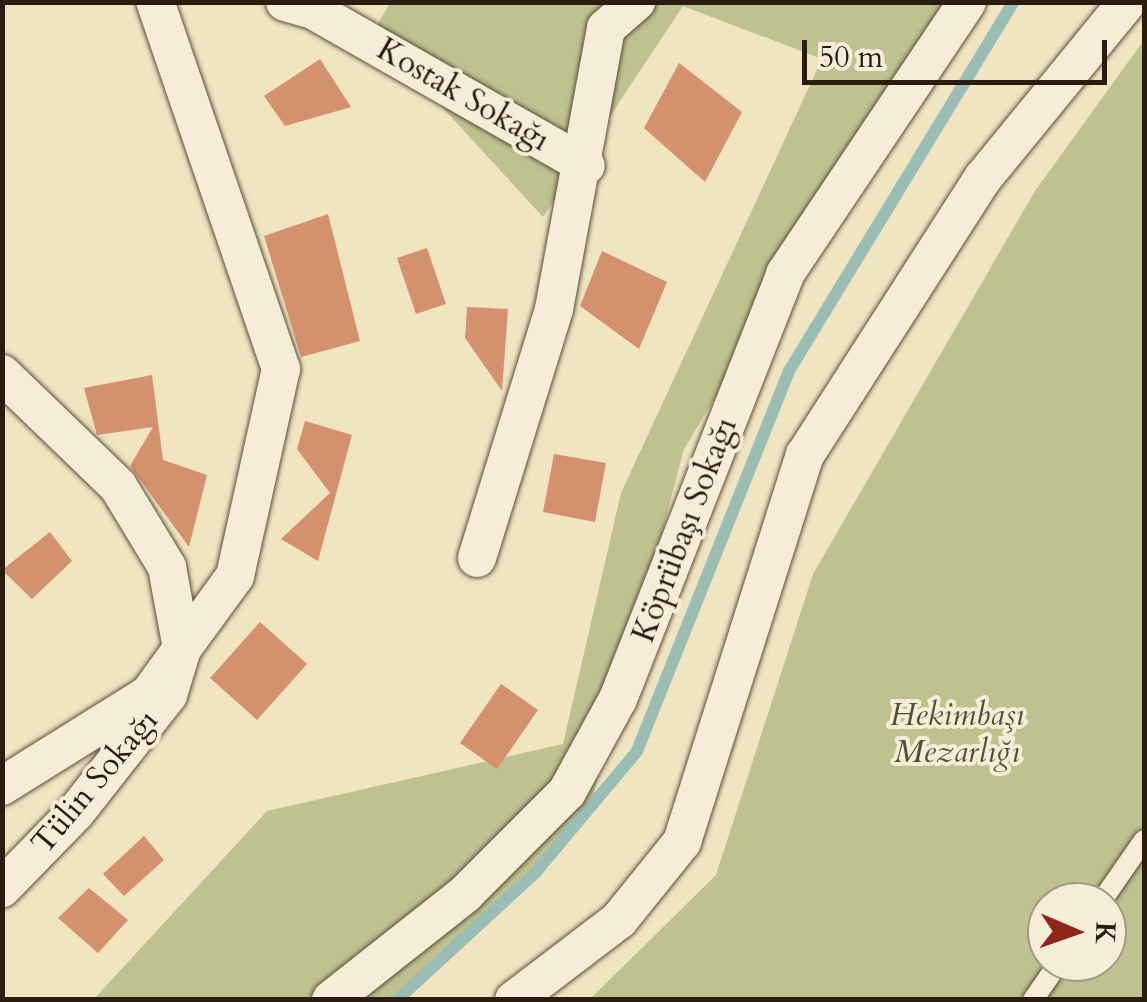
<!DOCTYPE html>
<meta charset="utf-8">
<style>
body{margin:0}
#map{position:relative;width:1147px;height:1002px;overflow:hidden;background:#f0e4c1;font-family:Cardo,serif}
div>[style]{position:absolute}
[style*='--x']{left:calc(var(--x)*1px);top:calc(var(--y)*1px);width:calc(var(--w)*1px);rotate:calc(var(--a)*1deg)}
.green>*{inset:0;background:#bec290}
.stream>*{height:12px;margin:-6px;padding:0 6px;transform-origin:6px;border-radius:6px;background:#9abeb5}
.building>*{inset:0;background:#d4916d}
.roads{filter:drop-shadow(0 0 2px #5c4e3b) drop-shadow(0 0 2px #5c4e3b)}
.lane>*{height:20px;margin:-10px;padding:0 10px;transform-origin:10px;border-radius:10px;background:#f5edd7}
.street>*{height:38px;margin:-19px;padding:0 19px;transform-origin:19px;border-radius:19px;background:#f5edd7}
span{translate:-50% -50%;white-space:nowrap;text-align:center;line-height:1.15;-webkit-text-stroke:8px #f5edd7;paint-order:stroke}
.street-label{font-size:32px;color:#2a1c0e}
.park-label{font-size:32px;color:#564e35;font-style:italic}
.frame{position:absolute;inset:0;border:5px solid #2a1c0e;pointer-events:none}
.north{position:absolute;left:1027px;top:882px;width:100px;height:100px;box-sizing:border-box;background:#f5edd7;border:2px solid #a49987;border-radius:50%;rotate:92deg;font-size:28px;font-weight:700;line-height:40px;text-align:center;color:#2a1c0e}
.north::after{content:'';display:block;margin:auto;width:35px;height:45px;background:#8f2418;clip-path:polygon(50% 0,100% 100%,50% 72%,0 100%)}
.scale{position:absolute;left:802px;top:40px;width:305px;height:45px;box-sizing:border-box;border:5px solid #2a1c0e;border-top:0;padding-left:12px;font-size:30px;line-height:35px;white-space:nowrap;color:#2a1c0e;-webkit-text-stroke:8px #f5edd7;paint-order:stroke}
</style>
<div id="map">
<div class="green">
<div style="clip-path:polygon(390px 3px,953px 3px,684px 449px,588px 815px,394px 999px,93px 1000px,267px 811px,563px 744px,621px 493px,822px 59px,683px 6px,543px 217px,373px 32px)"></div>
<div style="clip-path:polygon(evenodd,1144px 40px,1144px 999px,589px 1000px,716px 875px,813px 574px,1035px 191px,1144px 40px,1047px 902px,1107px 902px,1107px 962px,1047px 962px,1047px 902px)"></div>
</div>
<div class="stream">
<div style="--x:397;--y:1000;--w:189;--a:-42.6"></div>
<div style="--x:536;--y:872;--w:158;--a:-50.1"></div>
<div style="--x:637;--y:751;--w:409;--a:-68.2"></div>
<div style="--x:789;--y:371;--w:432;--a:-58.7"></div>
</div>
<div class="building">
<div style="clip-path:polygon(320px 59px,351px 107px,285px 126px,264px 96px)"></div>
<div style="clip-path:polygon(679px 63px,742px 112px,705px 182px,644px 128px)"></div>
<div style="clip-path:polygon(328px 214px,360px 341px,301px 357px,264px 236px)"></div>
<div style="clip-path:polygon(427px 248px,446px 304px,416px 314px,397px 258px)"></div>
<div style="clip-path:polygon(602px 251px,667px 282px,639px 349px,580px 306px)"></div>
<div style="clip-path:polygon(467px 307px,508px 309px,502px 391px,465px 338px)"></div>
<div style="clip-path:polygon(152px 375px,163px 460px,207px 475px,189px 547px,130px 466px,153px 427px,97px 435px,84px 388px)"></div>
<div style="clip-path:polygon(305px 421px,352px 435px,318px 561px,281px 539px,330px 493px,297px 449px)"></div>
<div style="clip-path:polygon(554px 454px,606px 463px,595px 522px,543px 512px)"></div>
<div style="clip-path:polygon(50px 532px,72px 561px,32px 599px,2px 570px)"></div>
<div style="clip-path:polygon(260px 622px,307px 664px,257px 720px,210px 678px)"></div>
<div style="clip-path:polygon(501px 684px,538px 710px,497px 769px,460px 743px)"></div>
<div style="clip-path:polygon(144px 836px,164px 860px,124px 896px,103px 874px)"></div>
<div style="clip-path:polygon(89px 888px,128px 920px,98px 953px,58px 918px)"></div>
</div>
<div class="roads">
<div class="lane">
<div style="--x:1101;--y:902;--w:75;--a:-55.3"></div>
<div style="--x:1033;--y:1000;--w:46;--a:-55.6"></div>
</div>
<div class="street">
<div style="--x:285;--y:2;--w:29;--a:16"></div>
<div style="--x:313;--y:10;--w:314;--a:29.7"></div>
<div style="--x:2;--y:374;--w:161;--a:44"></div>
<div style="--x:118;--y:486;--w:95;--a:58.8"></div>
<div style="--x:167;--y:567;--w:83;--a:79.6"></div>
<div style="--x:182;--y:649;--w:48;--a:106.9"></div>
<div style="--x:168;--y:695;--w:150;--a:128.2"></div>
<div style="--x:75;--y:813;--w:105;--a:134.2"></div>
<div style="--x:477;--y:558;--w:261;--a:-72.8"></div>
<div style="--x:554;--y:309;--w:286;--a:-79.5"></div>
<div style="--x:606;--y:28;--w:40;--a:-41"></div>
<div style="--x:2;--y:786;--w:173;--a:-32"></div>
<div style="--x:149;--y:694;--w:146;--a:-53.9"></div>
<div style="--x:235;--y:576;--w:212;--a:-77.5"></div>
<div style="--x:281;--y:369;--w:388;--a:-108.9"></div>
<div style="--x:331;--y:1000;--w:171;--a:-38.3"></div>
<div style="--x:465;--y:894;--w:144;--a:-45"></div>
<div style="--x:567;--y:792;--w:106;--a:-61.3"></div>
<div style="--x:618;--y:699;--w:457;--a:-68.5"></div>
<div style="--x:785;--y:274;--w:327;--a:-56.2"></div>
<div style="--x:514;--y:1000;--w:132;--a:-37.3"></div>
<div style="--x:619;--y:920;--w:100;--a:-51.1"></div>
<div style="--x:682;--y:842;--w:406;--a:-72.4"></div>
<div style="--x:805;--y:455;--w:329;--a:-57.3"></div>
<div style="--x:983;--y:178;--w:227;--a:-50.7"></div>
</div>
</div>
<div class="street-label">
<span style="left:463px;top:95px;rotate:30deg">Kostak Sokağı</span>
<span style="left:685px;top:530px;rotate:-69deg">Köprübaşı Sokağı</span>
<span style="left:95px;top:782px;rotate:-50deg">Tülin Sokağı</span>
</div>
<div class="park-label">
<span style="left:957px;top:734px">Hekimbaşı<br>Mezarlığı</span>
</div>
<div class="frame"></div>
<div class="north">K</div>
<div class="scale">50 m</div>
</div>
